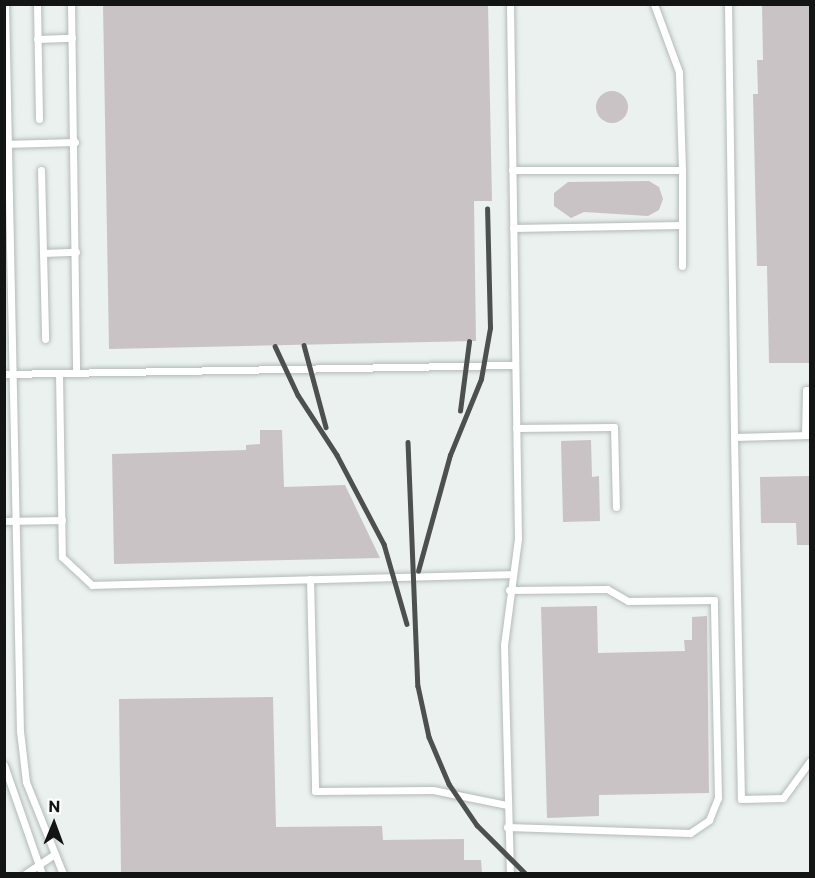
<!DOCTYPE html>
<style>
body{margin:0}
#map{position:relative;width:815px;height:878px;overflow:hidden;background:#eaf1ef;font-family:Commissioner,sans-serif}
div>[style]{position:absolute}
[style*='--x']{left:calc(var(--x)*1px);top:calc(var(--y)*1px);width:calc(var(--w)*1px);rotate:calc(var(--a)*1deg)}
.building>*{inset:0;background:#c9c3c6}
.round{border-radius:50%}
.roads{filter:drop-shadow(0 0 2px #b3bab8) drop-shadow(0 0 2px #b3bab8)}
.service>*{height:7px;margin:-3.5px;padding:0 3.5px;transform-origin:3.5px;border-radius:3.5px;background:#fff}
.rail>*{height:4.5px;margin:-2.25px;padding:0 2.25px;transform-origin:2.25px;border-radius:2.25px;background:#4c504f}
span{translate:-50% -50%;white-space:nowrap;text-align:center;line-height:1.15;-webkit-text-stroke:5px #fff;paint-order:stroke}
.frame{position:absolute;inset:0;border:6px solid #131515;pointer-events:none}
.north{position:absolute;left:24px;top:794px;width:60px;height:60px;-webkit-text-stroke:4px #fff;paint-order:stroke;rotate:1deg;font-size:16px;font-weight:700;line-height:24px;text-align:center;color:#131515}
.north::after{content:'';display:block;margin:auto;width:21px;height:27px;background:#131515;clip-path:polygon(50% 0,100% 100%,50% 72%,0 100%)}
</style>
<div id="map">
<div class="building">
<div style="clip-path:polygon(103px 4px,488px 4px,492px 201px,474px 201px,476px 341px,109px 349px)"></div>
<div style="clip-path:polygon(762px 4px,810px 4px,810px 363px,769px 363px,767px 266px,757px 266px,753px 94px,758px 94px,757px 60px,763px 60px)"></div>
<div class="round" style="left:596px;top:91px;width:32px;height:32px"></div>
<div style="clip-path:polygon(649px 181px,659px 187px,663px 199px,659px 210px,648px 216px,584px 212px,571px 218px,554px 206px,554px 193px,568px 182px)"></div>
<div style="clip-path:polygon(260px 430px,282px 430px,284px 487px,345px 485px,380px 558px,114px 564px,112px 454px,246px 450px,246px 445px,260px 444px)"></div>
<div style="clip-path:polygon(591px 440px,592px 477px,599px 476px,600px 521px,563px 522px,561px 441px)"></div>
<div style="clip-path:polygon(810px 476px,810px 545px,797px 545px,796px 523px,761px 523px,760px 477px)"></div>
<div style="clip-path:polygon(597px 606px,598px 653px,685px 651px,684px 640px,692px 640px,692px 617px,707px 616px,709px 793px,599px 795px,599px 816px,547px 818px,541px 607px)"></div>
<div style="clip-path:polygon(273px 697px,276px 827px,382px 826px,383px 840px,464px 839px,464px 860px,481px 860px,482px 873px,121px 873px,119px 699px)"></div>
</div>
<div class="roads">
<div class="service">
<div style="--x:5;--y:4;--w:727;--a:88.82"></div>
<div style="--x:20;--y:731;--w:51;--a:83.3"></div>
<div style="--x:26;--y:782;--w:99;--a:68.1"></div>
<div style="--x:37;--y:4;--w:115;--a:89"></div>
<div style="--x:71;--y:4;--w:369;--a:89.2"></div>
<div style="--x:728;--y:4;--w:433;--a:89.2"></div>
<div style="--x:734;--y:437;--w:76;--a:-1.5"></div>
<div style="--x:37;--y:39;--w:35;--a:-2"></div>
<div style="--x:4;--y:144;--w:71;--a:-1.6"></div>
<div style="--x:41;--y:170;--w:169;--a:88.6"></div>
<div style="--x:512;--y:170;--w:170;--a:0"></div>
<div style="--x:682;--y:170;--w:98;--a:-91.8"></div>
<div style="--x:679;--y:72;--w:72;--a:-110.2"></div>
<div style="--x:513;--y:228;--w:168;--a:-1"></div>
<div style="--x:43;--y:253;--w:33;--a:-2"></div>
<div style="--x:682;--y:266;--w:96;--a:-90"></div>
<div style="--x:59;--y:373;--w:184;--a:89.1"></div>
<div style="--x:62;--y:557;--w:41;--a:43"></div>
<div style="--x:92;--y:585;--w:420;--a:-1.5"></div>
<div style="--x:4;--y:374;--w:511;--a:-1.01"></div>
<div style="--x:516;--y:428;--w:98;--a:-0.6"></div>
<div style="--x:614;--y:427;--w:80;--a:88.6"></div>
<div style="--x:805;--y:435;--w:45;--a:-88.7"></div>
<div style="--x:806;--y:390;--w:4;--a:0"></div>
<div style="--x:734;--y:437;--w:362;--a:88.9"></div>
<div style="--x:741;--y:799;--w:42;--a:-1.4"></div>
<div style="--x:783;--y:798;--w:46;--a:-53.9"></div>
<div style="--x:4;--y:521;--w:58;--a:-1"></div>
<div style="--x:310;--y:579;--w:212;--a:88.6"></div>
<div style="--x:315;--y:791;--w:118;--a:-0.5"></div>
<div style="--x:433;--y:790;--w:76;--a:11.5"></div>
<div style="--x:4;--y:765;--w:115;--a:70.8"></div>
<div style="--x:507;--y:827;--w:183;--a:1.9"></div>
<div style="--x:690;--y:833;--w:23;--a:-34"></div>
<div style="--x:709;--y:820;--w:24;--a:-68"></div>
<div style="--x:718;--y:798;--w:198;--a:-91.2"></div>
<div style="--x:714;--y:600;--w:86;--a:179.3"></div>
<div style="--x:628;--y:601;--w:24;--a:-150"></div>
<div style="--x:607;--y:589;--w:98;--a:179.4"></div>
<div style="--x:25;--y:874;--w:36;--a:-34"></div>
<div style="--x:510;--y:874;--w:229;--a:-91.5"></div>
<div style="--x:504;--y:645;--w:107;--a:-82.5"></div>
<div style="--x:518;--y:539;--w:535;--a:-90.86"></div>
</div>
</div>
<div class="rail">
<div style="--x:304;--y:345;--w:85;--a:75"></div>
<div style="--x:275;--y:346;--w:54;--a:64.9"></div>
<div style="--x:298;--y:395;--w:72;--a:57"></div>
<div style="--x:337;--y:455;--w:101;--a:62.2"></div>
<div style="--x:384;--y:544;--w:83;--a:74"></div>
<div style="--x:460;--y:411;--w:70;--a:-82.6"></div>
<div style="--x:408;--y:442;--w:244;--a:87.7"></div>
<div style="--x:418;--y:686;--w:52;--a:77.8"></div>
<div style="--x:429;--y:737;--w:51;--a:66.9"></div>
<div style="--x:449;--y:784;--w:50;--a:55.7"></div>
<div style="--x:477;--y:825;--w:69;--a:45"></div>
<div style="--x:418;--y:571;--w:120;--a:-74.6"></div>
<div style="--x:450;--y:455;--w:82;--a:-67.8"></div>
<div style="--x:481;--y:379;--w:52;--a:-80"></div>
<div style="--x:490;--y:328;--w:119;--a:-91.4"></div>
</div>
<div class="frame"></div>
<div class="north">N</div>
</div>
